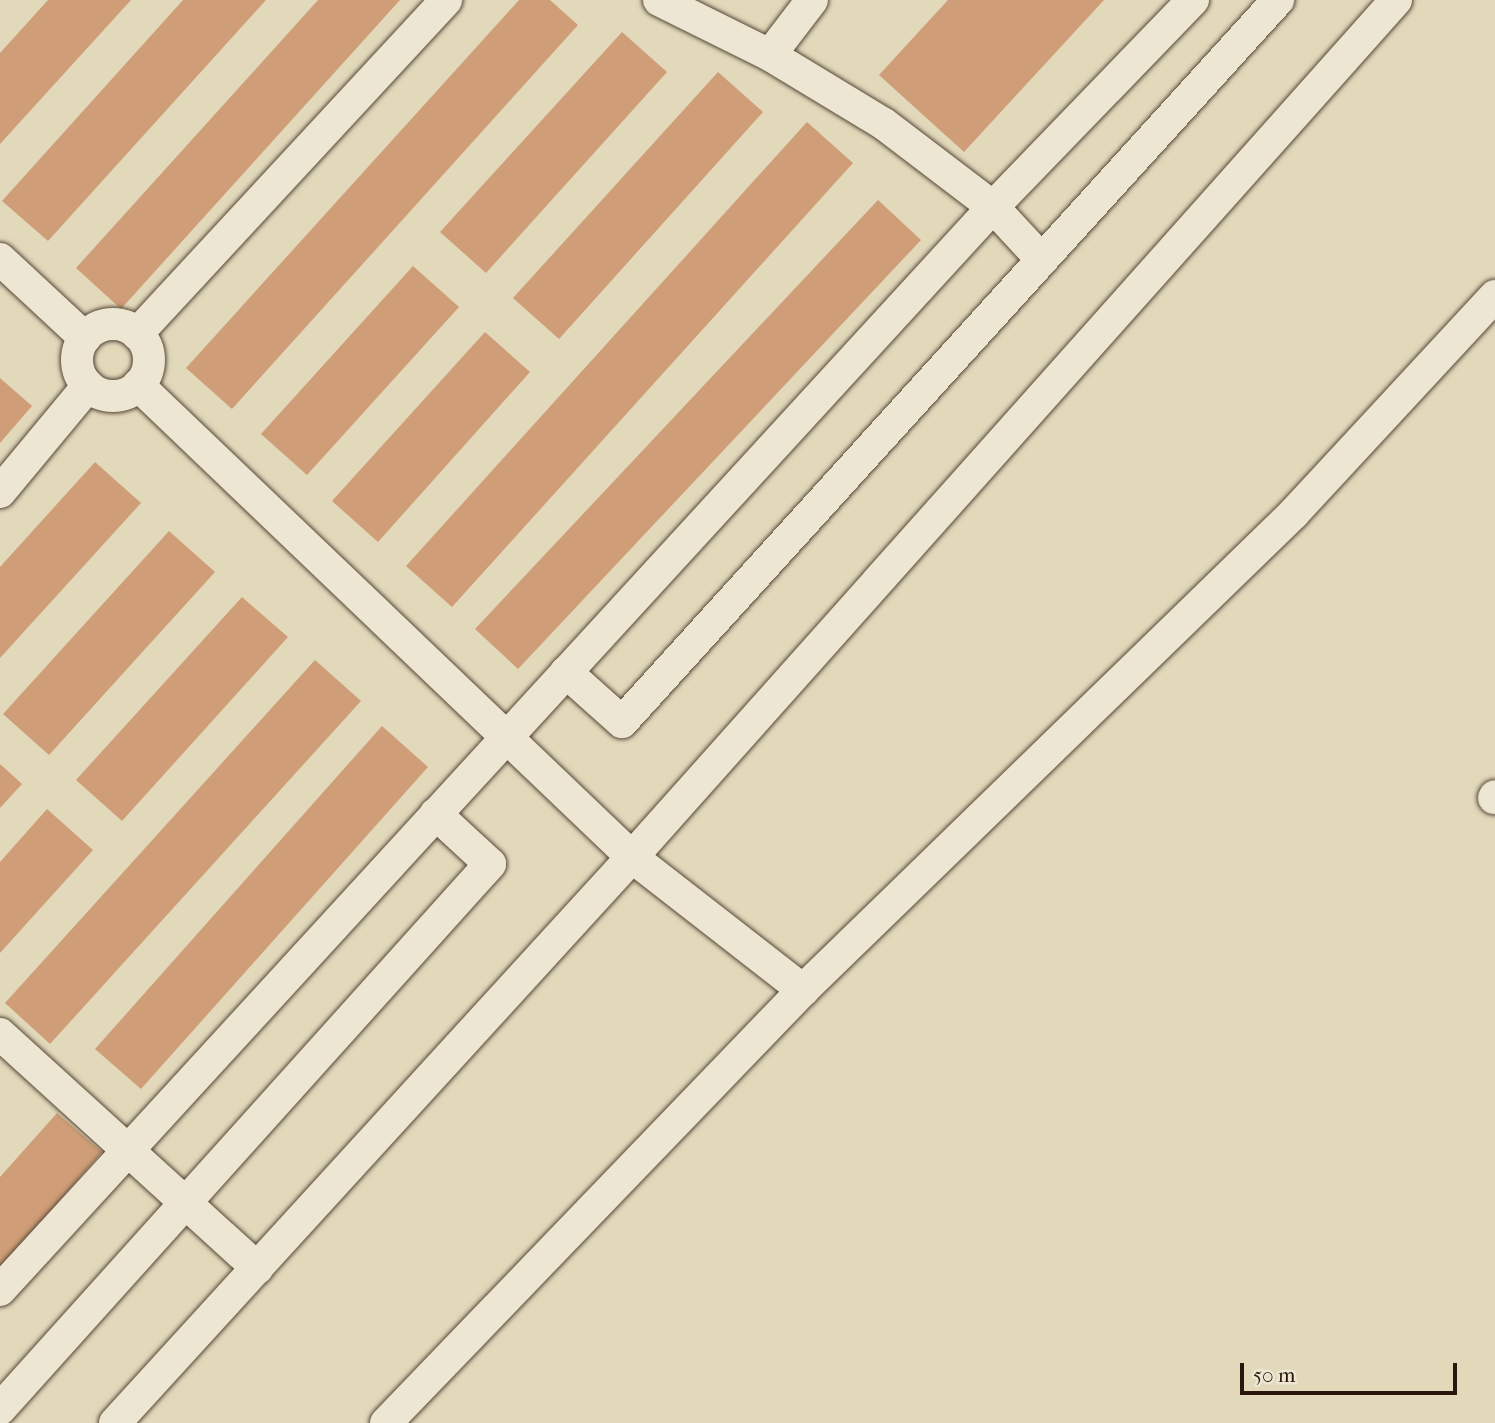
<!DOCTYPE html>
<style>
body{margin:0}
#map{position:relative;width:1495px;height:1423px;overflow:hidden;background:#e2d9bb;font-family:"IM FELL French Canon",serif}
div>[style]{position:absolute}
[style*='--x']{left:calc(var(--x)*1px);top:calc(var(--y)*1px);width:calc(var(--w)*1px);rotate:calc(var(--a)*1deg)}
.building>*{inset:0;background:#cf9d77}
.roads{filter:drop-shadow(0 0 2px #584738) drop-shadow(0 0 2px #584738)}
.minor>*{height:32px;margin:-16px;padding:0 16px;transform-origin:16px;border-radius:16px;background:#ece6d3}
.minor>.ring{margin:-16px;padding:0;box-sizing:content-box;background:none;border:32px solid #ece6d3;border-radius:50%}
span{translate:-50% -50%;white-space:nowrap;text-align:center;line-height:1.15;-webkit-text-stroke:6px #ece6d3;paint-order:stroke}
.scale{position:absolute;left:1240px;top:1363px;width:217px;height:32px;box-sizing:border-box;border:4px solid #2a160c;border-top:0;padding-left:9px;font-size:21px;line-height:24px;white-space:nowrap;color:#2a160c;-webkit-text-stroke:5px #ece6d3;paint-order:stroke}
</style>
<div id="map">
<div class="building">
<div style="clip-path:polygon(48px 0,131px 0,0 144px,0 53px)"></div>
<div style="clip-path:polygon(183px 0,266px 0,48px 241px,2px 201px)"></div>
<div style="clip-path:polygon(318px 0,400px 0,121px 309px,76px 268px)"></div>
<div style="clip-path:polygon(519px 0,550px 0,578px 25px,232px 409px,186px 368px)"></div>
<div style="clip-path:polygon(948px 0,1104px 0,964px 152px,879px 75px)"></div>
<div style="clip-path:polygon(622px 32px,667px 72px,486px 273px,440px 232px)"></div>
<div style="clip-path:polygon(718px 72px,763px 112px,559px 339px,513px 298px)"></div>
<div style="clip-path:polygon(807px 122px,853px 163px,452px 607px,406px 566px)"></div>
<div style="clip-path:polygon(878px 200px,921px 240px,518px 669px,475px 629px)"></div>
<div style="clip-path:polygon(413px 266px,459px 307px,307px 475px,261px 434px)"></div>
<div style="clip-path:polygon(485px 332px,530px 372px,378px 542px,332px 501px)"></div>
<div style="clip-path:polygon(0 378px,32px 406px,0 443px)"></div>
<div style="clip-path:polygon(95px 462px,141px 503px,0 658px,0 567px)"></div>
<div style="clip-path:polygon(169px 531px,215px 572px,49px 755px,3px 714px)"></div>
<div style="clip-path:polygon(242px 597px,288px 637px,122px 821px,76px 780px)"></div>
<div style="clip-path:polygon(315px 660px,361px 701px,50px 1044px,5px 1003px)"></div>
<div style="clip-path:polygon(382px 726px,428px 767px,141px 1089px,95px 1049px)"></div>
<div style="clip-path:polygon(0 764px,22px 784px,0 808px)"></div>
<div style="clip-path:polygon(47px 809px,93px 850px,0 953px,0 862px)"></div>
<div style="clip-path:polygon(57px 1113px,102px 1152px,0 1269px,0 1177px)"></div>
</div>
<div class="roads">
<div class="minor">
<div style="--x:659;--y:0;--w:124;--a:26.4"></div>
<div style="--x:770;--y:55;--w:133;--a:31.2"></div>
<div style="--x:884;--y:124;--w:137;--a:37.3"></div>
<div style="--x:993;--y:207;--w:72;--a:47.2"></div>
<div style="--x:770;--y:55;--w:69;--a:-52.6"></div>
<div style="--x:0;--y:259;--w:116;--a:42.9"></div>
<div class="ring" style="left:77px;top:324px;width:40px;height:40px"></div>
<div style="--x:137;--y:334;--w:455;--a:-47.2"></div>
<div style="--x:138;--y:385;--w:683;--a:43.7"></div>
<div style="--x:632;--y:857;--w:217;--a:37.9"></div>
<div style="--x:0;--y:492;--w:138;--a:-50.3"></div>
<div style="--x:566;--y:672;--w:75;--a:41.8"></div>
<div style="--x:622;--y:722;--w:976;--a:-47.74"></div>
<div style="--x:1494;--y:798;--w:2;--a:-63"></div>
<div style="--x:0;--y:1034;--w:348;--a:42.3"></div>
<div style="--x:0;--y:1290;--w:1469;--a:-47.48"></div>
<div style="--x:993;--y:207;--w:288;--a:-46"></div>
<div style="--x:0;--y:1409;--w:733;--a:-48.04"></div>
<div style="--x:490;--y:864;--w:74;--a:-137.2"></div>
<div style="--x:115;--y:1423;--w:767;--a:-47.59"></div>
<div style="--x:632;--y:857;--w:1148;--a:-48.28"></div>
<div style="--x:386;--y:1423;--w:601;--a:-46.08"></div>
<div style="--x:803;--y:990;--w:685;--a:-44.17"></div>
<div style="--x:1294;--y:513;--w:296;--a:-47.2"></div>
</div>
</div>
<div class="scale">50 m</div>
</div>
